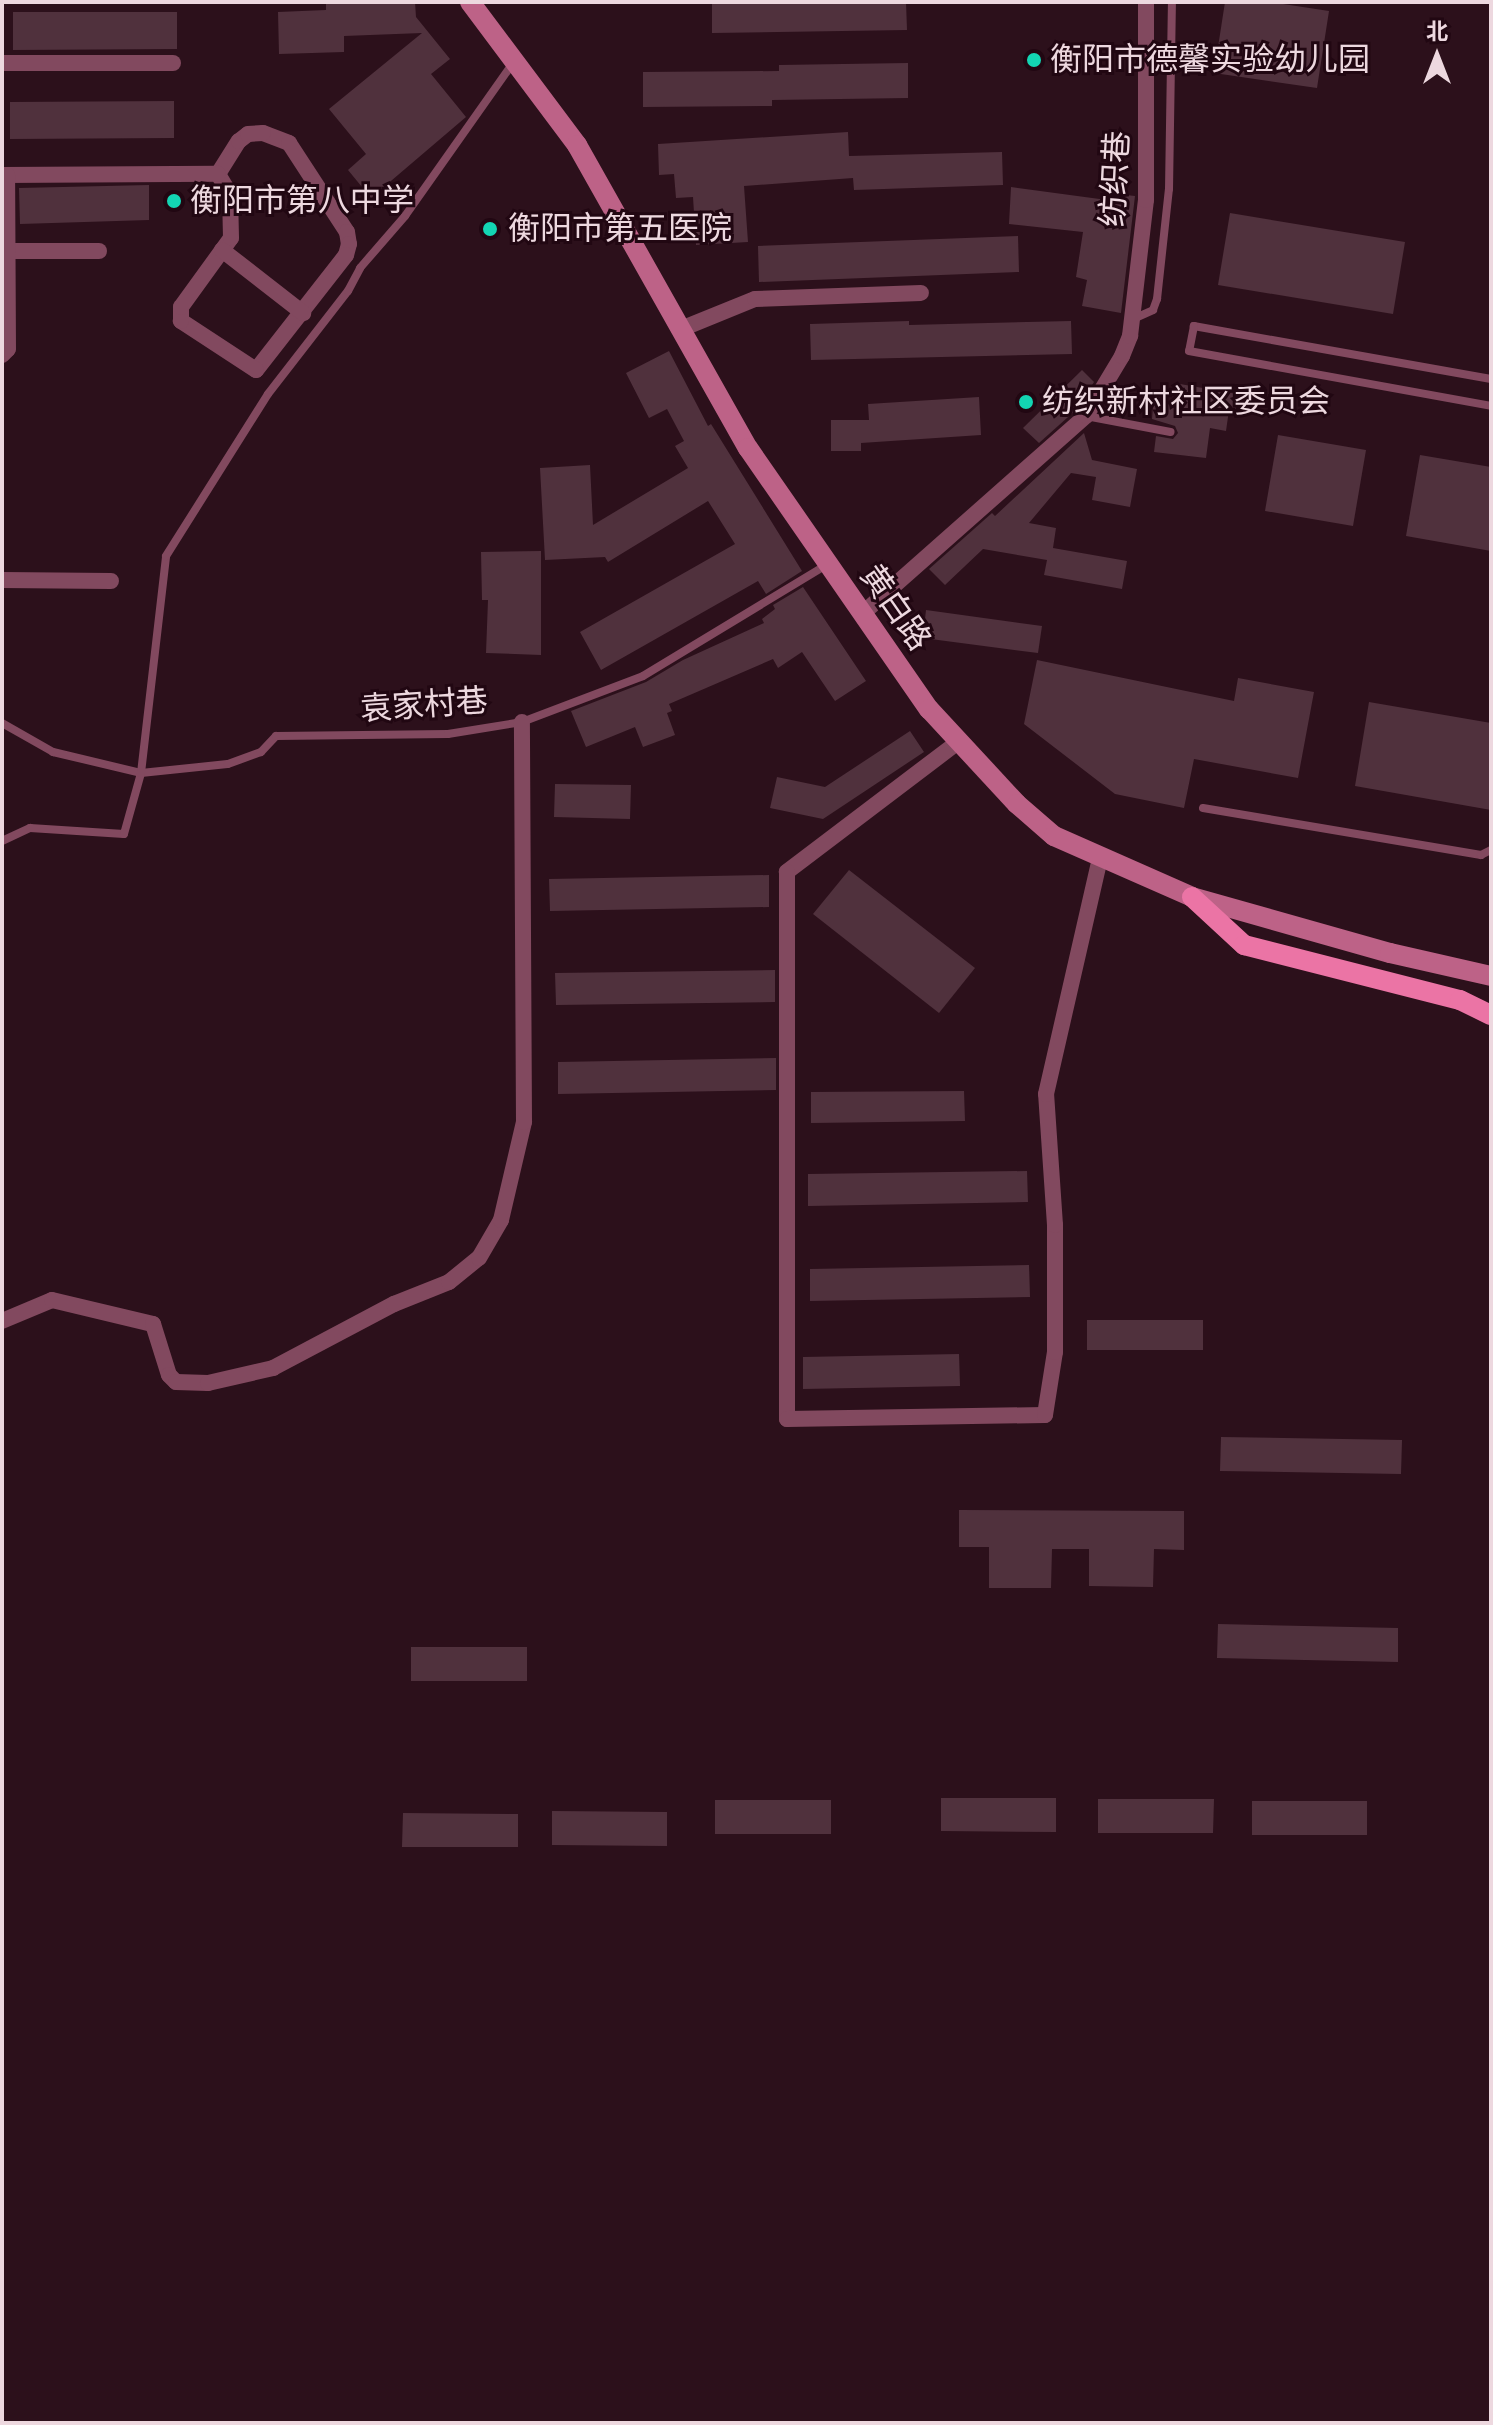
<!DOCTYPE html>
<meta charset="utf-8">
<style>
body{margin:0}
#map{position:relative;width:1493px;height:2425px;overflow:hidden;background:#2c101b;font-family:"Alegreya Sans","Noto Sans SC",sans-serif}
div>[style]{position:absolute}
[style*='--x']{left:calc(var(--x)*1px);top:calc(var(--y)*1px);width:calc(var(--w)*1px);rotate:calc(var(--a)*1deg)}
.building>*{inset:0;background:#50313d}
.service>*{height:8px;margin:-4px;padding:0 4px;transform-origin:4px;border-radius:4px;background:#82495f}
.minor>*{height:16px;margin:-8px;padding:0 8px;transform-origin:8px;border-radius:8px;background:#82495f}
.secondary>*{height:20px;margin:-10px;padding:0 10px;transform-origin:10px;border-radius:10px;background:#bd6287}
.primary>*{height:20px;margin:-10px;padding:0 10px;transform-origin:10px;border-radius:10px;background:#eb74a5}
.dots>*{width:22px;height:22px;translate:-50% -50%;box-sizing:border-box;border:4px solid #210712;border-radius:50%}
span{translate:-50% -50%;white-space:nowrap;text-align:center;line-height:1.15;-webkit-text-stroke:6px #210712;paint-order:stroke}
.poi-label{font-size:32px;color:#edd8df}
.left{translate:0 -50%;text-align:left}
.street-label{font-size:32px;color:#edd8df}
.frame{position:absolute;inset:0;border:4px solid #edd8df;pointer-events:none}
.north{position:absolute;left:1397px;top:16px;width:80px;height:80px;-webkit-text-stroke:6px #210712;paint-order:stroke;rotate:0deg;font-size:22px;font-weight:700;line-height:32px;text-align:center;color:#edd8df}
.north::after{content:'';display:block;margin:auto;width:28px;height:36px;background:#edd8df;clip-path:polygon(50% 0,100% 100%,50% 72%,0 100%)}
</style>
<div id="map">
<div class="building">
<div style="clip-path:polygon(326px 2px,415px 2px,416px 17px,450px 59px,431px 74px,466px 117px,371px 198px,348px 170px,366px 154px,329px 109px,422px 33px,344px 36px,344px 52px,279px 54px,278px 12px,326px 10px)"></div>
<div style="clip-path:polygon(712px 2px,906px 2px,907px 30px,712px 33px)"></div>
<div style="clip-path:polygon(1225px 2px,1270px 2px,1329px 11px,1317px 88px,1214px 73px)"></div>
<div style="clip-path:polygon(13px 12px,177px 12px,177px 49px,13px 50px)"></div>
<div style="clip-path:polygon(908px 63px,908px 98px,772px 100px,772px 106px,643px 107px,643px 72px,779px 71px,779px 65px)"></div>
<div style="clip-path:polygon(174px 101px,174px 138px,10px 139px,10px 102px)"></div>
<div style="clip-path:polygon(848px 132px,849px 156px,1002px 152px,1003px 185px,854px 190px,853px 178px,744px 186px,748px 242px,696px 245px,693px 197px,676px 198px,674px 174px,659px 175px,658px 144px)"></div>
<div style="clip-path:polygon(149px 185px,149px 220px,20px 224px,19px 188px)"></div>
<div style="clip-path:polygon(1011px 187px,1107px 200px,1108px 193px,1135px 196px,1121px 313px,1082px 306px,1087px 280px,1076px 277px,1083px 232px,1009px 224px)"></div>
<div style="clip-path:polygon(1230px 213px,1405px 242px,1393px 314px,1218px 285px)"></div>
<div style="clip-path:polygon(1018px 236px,1019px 272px,759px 282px,758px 246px)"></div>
<div style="clip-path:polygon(909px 321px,909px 325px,1071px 321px,1072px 354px,811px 360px,810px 324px)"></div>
<div style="clip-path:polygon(669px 351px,708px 426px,711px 424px,802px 571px,766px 594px,758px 581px,601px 670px,580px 632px,735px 544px,708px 501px,608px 562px,605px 557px,545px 560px,540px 468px,590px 465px,593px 525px,688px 468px,675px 446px,684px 441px,667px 409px,649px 418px,626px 373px)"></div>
<div style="clip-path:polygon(1082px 370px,1094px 382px,1077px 409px,1039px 443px,1023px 428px)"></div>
<div style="clip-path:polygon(1180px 384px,1237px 394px,1236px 410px,1229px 410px,1226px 431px,1210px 428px,1206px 458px,1154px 452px,1156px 436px,1173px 439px,1178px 433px,1175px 426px,1152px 419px,1154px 394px,1177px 405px)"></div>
<div style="clip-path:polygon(979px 397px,981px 435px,861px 443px,861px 451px,831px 451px,831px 420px,869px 420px,868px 404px)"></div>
<div style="clip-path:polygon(1084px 433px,1092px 460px,1137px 469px,1130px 507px,1092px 500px,1096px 477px,1071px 473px,1029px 523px,1056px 528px,1053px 548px,1127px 561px,1122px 589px,1044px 575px,1047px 560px,983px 549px,945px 585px,929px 569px,992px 513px,995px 516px)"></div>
<div style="clip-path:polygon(1278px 435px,1366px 450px,1353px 526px,1265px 511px)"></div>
<div style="clip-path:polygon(1420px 455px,1491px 467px,1491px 551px,1406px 536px)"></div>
<div style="clip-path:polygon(541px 551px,541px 655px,486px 653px,488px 600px,482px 600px,481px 552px)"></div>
<div style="clip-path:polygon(803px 587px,866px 681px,835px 701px,802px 652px,778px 668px,773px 659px,669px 704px,672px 711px,667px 713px,675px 735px,643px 747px,635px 727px,586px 747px,571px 711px,646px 682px,683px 660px,764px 623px,762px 619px,775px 609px,773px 605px)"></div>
<div style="clip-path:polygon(926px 610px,1042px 626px,1038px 653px,923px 638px)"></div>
<div style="clip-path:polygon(1037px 660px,1234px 701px,1238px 678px,1314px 692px,1298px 778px,1194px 759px,1184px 808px,1115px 794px,1024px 724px)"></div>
<div style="clip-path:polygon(1369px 702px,1491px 723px,1491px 810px,1355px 786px)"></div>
<div style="clip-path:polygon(910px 731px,924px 752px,823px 819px,770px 808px,777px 777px,825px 787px)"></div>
<div style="clip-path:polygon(555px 784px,631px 785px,630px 819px,554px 817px)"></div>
<div style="clip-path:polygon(849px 870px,975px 968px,939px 1013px,813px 914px)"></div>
<div style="clip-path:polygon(769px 875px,769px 907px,550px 911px,549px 879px)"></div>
<div style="clip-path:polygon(775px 970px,775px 1002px,556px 1005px,555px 973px)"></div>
<div style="clip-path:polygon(776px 1058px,776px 1090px,558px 1094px,558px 1062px)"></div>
<div style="clip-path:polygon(964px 1091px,965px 1121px,811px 1123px,811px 1092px)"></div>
<div style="clip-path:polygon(1027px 1171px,1028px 1202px,808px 1206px,808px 1174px)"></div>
<div style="clip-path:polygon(1029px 1265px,1030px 1297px,810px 1301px,810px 1269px)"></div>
<div style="clip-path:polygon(1087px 1320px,1203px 1320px,1203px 1350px,1087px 1350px)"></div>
<div style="clip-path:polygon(959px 1354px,960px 1386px,803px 1389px,803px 1357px)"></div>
<div style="clip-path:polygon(1221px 1437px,1402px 1440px,1401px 1474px,1220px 1471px)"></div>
<div style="clip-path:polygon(959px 1510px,1184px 1511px,1184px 1550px,1154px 1549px,1153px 1587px,1089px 1586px,1089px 1549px,1052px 1549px,1051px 1588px,989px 1588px,989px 1547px,959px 1547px)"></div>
<div style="clip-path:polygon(1218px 1624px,1398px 1628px,1398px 1662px,1217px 1658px)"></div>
<div style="clip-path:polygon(411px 1647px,527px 1647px,527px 1681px,411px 1681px)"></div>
<div style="clip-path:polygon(941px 1798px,1056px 1798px,1056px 1832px,941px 1831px)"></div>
<div style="clip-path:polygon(1098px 1799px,1214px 1799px,1213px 1833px,1098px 1833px)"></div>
<div style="clip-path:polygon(715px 1800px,831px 1800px,831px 1834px,715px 1834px)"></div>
<div style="clip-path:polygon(1252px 1801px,1367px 1801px,1367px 1835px,1252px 1835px)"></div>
<div style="clip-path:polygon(552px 1811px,667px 1812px,667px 1846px,552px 1845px)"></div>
<div style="clip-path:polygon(403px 1813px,518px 1814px,518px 1847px,402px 1847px)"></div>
</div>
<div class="service">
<div style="--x:1133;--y:319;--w:22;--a:-24"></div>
<div style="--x:1153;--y:310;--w:12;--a:-70"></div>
<div style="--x:1157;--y:299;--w:111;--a:-83.8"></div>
<div style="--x:1169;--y:189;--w:187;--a:-89.1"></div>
<div style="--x:1491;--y:379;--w:302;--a:-169.9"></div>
<div style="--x:1194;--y:326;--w:25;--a:101"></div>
<div style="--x:1189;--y:351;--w:307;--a:10.3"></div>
<div style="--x:1086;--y:416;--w:86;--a:10.7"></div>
<div style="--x:2;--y:723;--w:59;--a:29.6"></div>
<div style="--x:53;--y:752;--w:90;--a:13.4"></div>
<div style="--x:141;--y:773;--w:87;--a:-5.9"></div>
<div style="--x:228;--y:764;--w:35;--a:-20"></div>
<div style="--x:261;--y:752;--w:22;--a:-47"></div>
<div style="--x:276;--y:736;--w:172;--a:-0.7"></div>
<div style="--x:448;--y:734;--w:75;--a:-9.2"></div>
<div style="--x:522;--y:722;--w:129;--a:-20.8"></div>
<div style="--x:643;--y:676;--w:216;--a:-31.2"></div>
<div style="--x:1203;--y:808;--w:282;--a:9.6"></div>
<div style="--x:1481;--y:855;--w:11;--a:-27"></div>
<div style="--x:2;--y:841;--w:31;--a:-25"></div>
<div style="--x:30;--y:828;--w:94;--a:3.7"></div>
<div style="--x:124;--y:834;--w:63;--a:-74.4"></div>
<div style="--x:141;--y:773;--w:218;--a:-83.4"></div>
<div style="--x:166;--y:556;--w:191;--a:-57.8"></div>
<div style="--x:268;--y:394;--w:130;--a:-52.2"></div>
<div style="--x:348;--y:291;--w:26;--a:-62"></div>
<div style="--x:360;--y:268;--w:69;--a:-49.1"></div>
<div style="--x:405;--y:216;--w:187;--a:-54.8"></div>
</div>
<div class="minor">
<div style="--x:2;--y:63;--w:171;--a:0"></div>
<div style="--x:263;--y:133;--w:28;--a:21"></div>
<div style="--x:289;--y:143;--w:106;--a:56.9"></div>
<div style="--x:347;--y:232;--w:12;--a:81"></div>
<div style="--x:349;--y:244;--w:11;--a:105"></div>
<div style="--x:346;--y:255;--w:146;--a:128"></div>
<div style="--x:256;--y:370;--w:90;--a:-146.8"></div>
<div style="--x:181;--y:321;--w:14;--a:-90"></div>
<div style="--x:181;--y:307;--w:85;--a:-54.1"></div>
<div style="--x:231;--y:238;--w:44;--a:-91.3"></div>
<div style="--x:230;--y:194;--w:23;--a:-121"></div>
<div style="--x:218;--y:174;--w:39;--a:-58"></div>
<div style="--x:239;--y:141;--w:11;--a:-38"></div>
<div style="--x:248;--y:134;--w:15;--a:-4"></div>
<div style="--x:2;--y:175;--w:216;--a:-0.3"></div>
<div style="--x:222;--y:250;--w:103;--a:37.9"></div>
<div style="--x:8;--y:251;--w:91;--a:0"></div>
<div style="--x:681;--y:329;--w:80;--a:-22.1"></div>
<div style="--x:755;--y:299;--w:166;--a:-2.1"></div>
<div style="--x:2;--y:355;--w:8;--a:-45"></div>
<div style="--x:8;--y:349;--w:174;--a:-90.3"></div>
<div style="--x:2;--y:580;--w:109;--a:0.5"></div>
<div style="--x:862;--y:614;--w:299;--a:-41.5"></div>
<div style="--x:1086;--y:416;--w:70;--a:-59"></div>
<div style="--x:1122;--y:356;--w:22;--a:-68"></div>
<div style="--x:1130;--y:336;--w:137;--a:-83.3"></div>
<div style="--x:1146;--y:200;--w:198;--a:-90"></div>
<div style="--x:958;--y:742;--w:215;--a:142.8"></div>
<div style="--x:787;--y:872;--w:547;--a:90"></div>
<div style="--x:787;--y:1419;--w:258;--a:-0.9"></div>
<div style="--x:1045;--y:1415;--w:64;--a:-81"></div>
<div style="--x:1055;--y:1352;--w:127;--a:-90"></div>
<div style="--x:1055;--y:1225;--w:131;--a:-93.9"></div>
<div style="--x:1046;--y:1094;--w:242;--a:-77.1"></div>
<div style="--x:2;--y:1321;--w:54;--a:-22.8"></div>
<div style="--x:52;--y:1300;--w:104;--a:13.4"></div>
<div style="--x:153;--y:1324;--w:53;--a:72.6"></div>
<div style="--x:169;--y:1375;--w:10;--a:45"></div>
<div style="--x:176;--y:1382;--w:32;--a:2"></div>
<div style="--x:208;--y:1383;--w:67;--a:-13"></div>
<div style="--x:273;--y:1368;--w:137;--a:-27.9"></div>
<div style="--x:394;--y:1304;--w:59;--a:-21.8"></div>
<div style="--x:449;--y:1282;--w:38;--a:-39"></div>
<div style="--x:479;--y:1258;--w:44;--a:-59.9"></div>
<div style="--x:501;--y:1220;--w:101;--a:-76.8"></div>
<div style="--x:524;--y:1122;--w:400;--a:-90.3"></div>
</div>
<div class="secondary">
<div style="--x:470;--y:2;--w:179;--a:53.2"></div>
<div style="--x:577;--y:145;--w:348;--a:60.6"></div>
<div style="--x:748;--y:448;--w:318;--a:55.3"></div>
<div style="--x:929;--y:709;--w:129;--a:47.2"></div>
<div style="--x:1017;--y:804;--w:49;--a:40.9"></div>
<div style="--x:1054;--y:836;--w:151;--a:23.8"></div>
<div style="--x:1192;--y:897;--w:206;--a:15.8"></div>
<div style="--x:1390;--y:953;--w:104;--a:12.8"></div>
</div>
<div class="primary">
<div style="--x:1192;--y:897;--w:71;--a:42.7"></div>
<div style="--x:1244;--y:945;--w:223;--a:14.3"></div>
<div style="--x:1460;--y:1000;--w:34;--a:26"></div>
</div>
<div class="dots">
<div style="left:1034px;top:60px;background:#13d5b3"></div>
<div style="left:174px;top:201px;background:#13d5b3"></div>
<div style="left:490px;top:229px;background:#13d5b3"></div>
<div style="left:1026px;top:402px;background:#13d5b3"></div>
</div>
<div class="poi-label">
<span class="left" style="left:1050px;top:60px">衡阳市德馨实验幼儿园</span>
<span class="left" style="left:190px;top:201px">衡阳市第八中学</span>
<span class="left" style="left:508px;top:229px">衡阳市第五医院</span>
<span class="left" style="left:1042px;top:402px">纺织新村社区委员会</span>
</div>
<div class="street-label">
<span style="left:1116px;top:179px;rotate:-87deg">纺织巷</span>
<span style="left:895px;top:608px;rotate:55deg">黄白路</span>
<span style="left:424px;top:706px;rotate:-4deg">袁家村巷</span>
</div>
<div class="frame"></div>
<div class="north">北</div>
</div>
